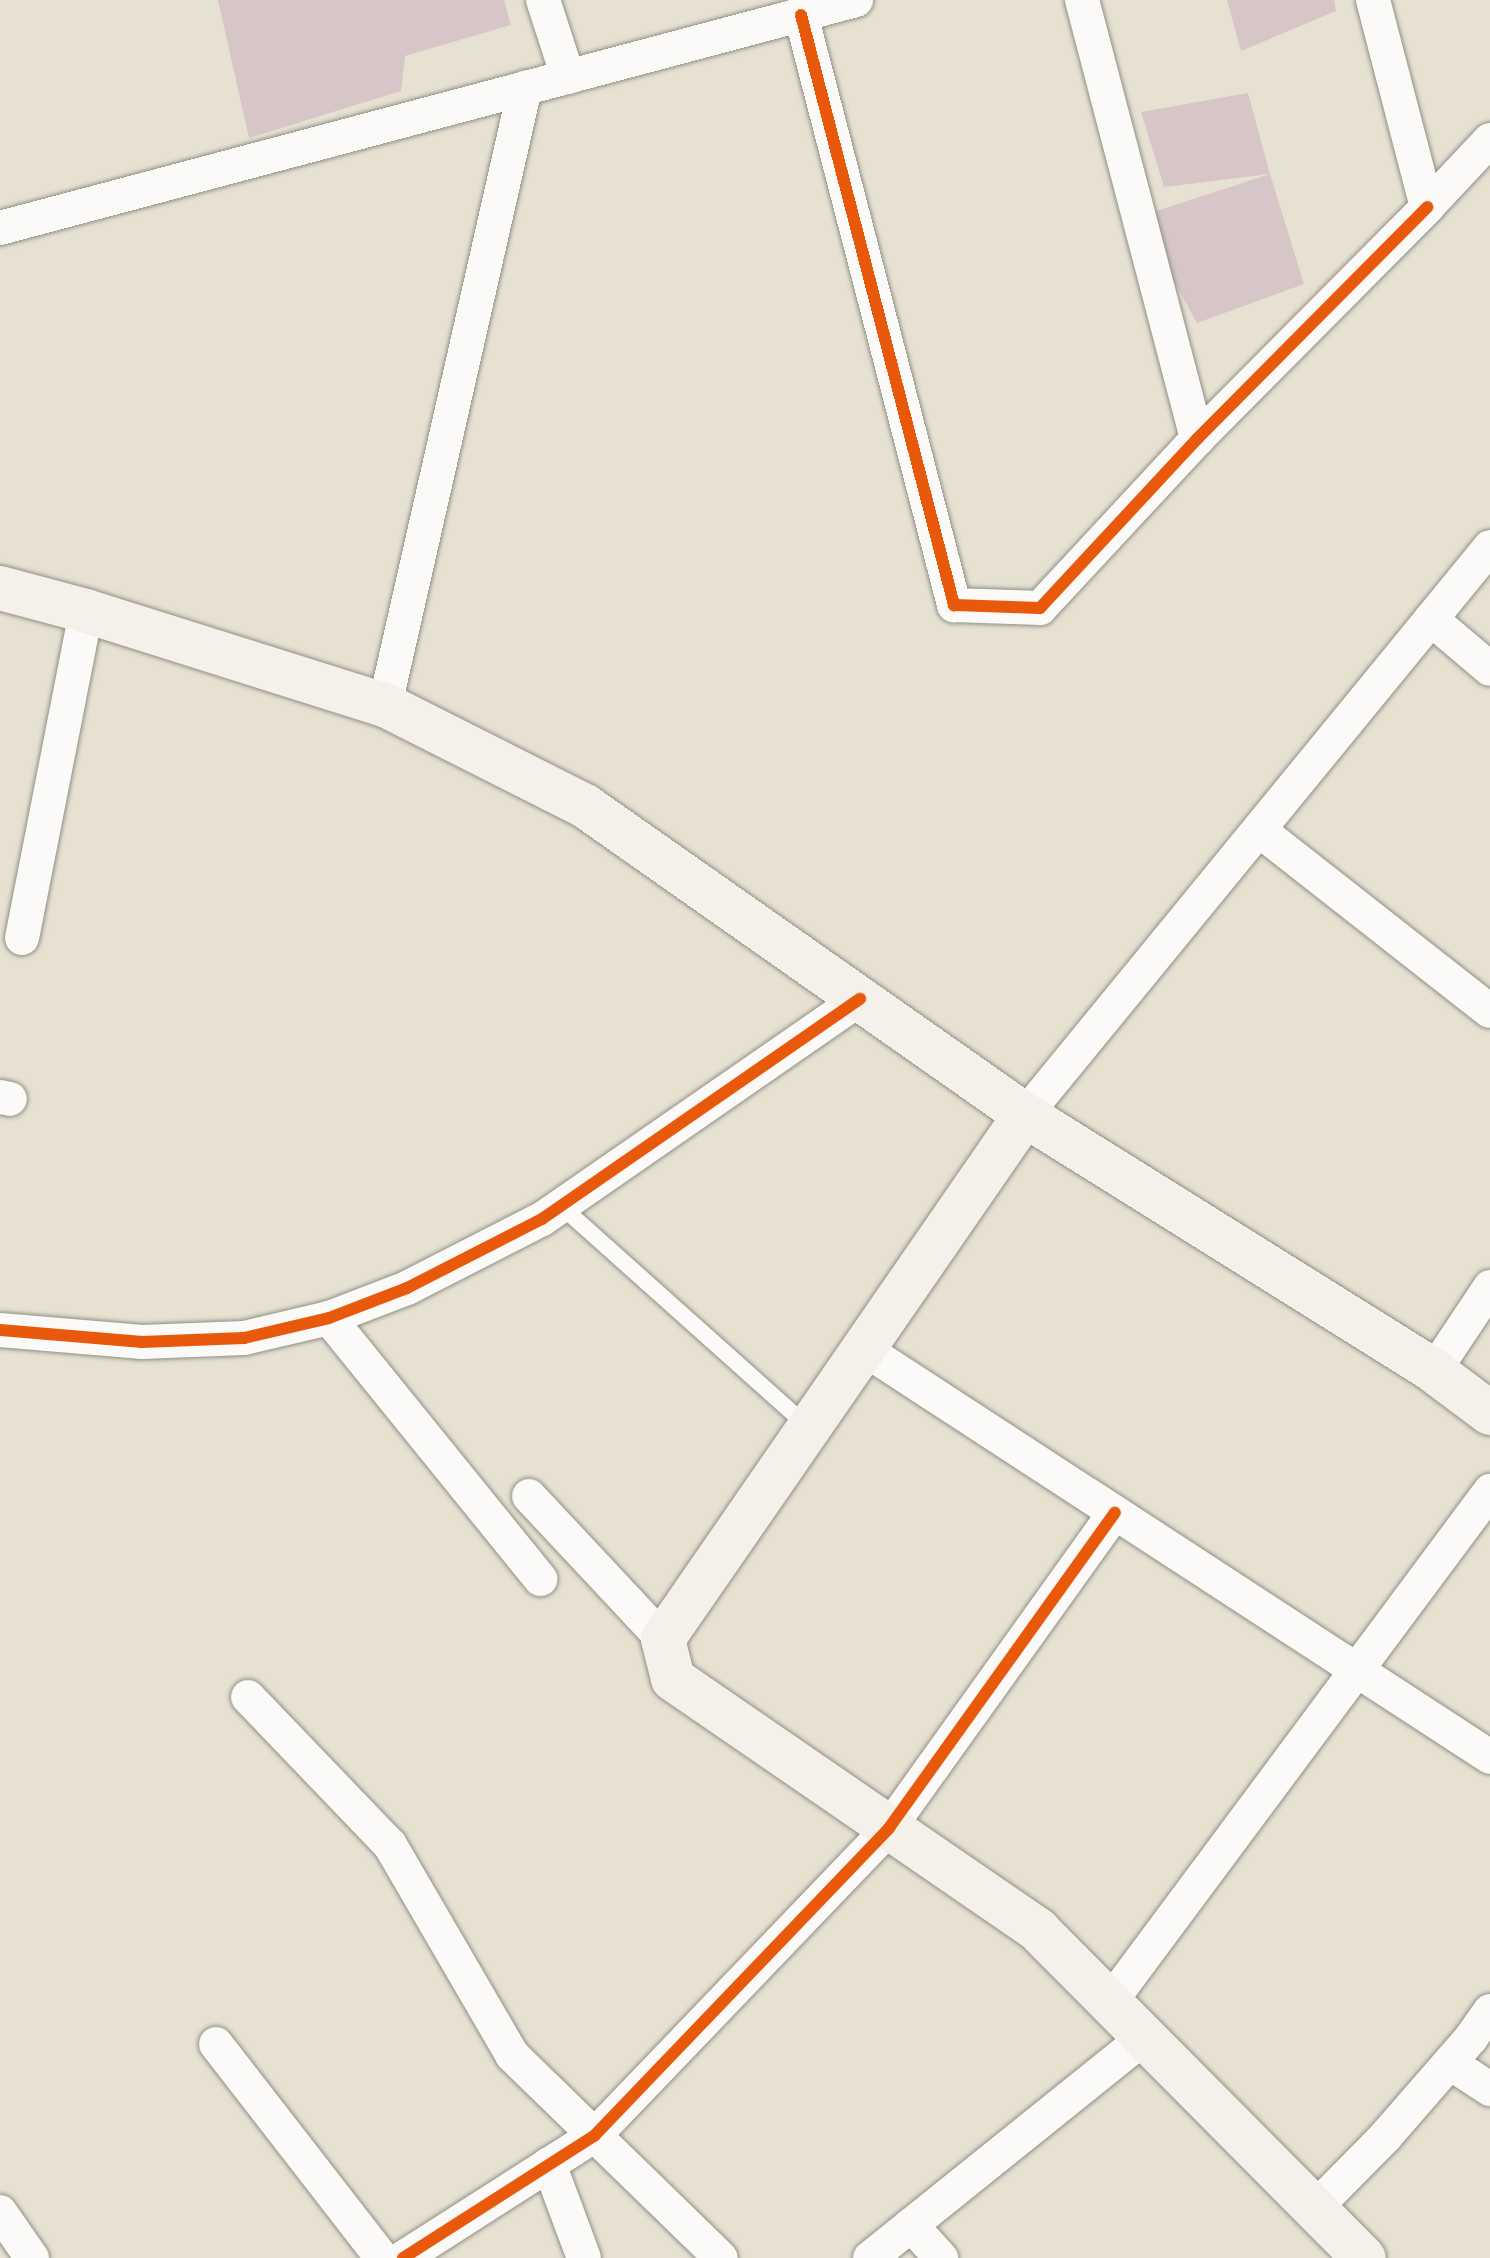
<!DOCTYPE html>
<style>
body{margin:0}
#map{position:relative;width:1490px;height:2258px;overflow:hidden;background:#e7e1d1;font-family:"Sorts Mill Goudy",serif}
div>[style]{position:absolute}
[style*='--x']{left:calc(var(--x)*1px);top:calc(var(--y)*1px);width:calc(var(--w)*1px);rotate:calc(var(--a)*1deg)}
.building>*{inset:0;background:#d6c6c8}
.roads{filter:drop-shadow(0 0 2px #8e9087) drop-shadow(0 0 2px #8e9087)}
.service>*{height:16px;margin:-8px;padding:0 8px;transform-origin:8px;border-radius:8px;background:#fbfaf8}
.minor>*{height:34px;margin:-17px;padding:0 17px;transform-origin:17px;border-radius:17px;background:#fbfaf8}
.secondary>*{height:44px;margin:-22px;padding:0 22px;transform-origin:22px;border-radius:22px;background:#f5f1ea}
.cycleway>*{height:12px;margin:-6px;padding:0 6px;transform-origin:6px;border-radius:6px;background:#e8590c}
span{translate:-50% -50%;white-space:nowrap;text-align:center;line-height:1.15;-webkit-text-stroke:7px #fdfcf7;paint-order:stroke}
</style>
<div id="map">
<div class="building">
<div style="clip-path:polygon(218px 0,504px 0,511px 25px,405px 56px,401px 91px,249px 138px)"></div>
<div style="clip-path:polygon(1227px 0,1334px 0,1336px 11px,1241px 51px)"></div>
<div style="clip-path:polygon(1248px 93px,1270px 174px,1164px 187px,1141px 112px)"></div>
<div style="clip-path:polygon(1270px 174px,1304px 284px,1197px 323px,1138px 217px)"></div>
</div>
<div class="roads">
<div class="service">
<div style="--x:560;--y:1205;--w:333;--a:41.8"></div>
</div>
<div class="minor">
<div style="--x:543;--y:0;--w:81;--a:72"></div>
<div style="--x:1082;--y:0;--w:454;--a:75.3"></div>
<div style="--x:1373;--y:0;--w:214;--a:75.4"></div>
<div style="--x:1427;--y:207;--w:92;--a:-46.8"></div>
<div style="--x:801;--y:15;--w:610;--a:75.46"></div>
<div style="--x:954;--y:605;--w:86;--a:2"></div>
<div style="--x:1040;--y:608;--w:231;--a:-47.1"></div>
<div style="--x:1197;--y:439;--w:327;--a:-45.2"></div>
<div style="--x:0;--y:228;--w:886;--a:-14.91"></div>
<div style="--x:1431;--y:619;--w:77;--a:40.3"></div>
<div style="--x:385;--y:705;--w:633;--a:-77.22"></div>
<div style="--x:1259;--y:830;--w:293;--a:38.1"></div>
<div style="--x:22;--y:938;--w:333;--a:-78.9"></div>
<div style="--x:0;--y:1097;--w:10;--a:11"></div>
<div style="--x:1025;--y:1115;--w:734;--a:-50.69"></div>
<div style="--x:329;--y:1318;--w:336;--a:51"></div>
<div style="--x:0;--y:1330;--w:143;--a:4.8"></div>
<div style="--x:142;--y:1342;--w:102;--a:-2.2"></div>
<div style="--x:244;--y:1338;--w:87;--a:-13.2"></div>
<div style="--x:329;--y:1318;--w:84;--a:-21"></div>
<div style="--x:407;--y:1288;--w:152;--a:-27.1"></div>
<div style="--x:542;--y:1219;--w:387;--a:-34.7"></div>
<div style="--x:864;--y:1349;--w:747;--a:33.09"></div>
<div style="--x:1434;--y:1371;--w:101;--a:-56.3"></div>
<div style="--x:529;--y:1496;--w:196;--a:46.9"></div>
<div style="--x:248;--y:1697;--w:205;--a:46.2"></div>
<div style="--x:390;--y:1845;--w:243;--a:59.8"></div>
<div style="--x:512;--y:2055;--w:291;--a:44.2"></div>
<div style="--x:1110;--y:2002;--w:637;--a:-53.36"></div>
<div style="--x:216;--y:2044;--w:271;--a:52.2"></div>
<div style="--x:1450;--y:2063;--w:48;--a:33"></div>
<div style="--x:549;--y:2164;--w:100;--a:69.6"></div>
<div style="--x:1315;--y:2208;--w:100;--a:-45.4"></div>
<div style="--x:1385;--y:2137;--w:131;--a:-49"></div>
<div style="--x:1471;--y:2038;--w:33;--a:-55"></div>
<div style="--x:0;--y:2212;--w:56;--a:55.2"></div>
<div style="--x:911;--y:2225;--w:45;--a:47.7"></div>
<div style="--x:403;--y:2258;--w:227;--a:-32.6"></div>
<div style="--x:594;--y:2136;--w:426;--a:-46.2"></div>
<div style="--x:889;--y:1828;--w:388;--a:-54.4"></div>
<div style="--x:870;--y:2258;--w:353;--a:-38.8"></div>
</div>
<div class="secondary">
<div style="--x:0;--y:588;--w:89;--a:15"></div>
<div style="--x:86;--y:611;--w:313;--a:17.5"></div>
<div style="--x:385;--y:705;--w:224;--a:26.8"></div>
<div style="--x:585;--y:806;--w:538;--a:35.08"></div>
<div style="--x:1025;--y:1115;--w:483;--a:32"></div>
<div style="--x:1434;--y:1371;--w:70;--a:36.9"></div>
<div style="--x:1025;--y:1115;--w:637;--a:124.64"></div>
<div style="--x:663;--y:1639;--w:41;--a:76"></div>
<div style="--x:673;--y:1679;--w:444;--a:34.5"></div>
<div style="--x:1039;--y:1931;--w:461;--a:45.2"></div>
</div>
</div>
<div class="cycleway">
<div style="--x:801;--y:15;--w:610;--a:75.46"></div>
<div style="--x:954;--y:605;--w:86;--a:2"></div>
<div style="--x:1040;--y:608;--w:231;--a:-47.1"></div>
<div style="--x:1197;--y:439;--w:327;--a:-45.2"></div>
<div style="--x:0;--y:1330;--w:143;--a:4.8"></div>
<div style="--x:142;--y:1342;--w:102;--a:-2.2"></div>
<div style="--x:244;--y:1338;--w:87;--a:-13.2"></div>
<div style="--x:329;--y:1318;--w:84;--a:-21"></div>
<div style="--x:407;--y:1288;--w:152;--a:-27.1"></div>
<div style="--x:542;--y:1219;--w:387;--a:-34.7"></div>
<div style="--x:403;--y:2258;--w:227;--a:-32.6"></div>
<div style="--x:594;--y:2136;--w:426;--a:-46.2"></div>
<div style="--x:889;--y:1828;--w:388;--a:-54.4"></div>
</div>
</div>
